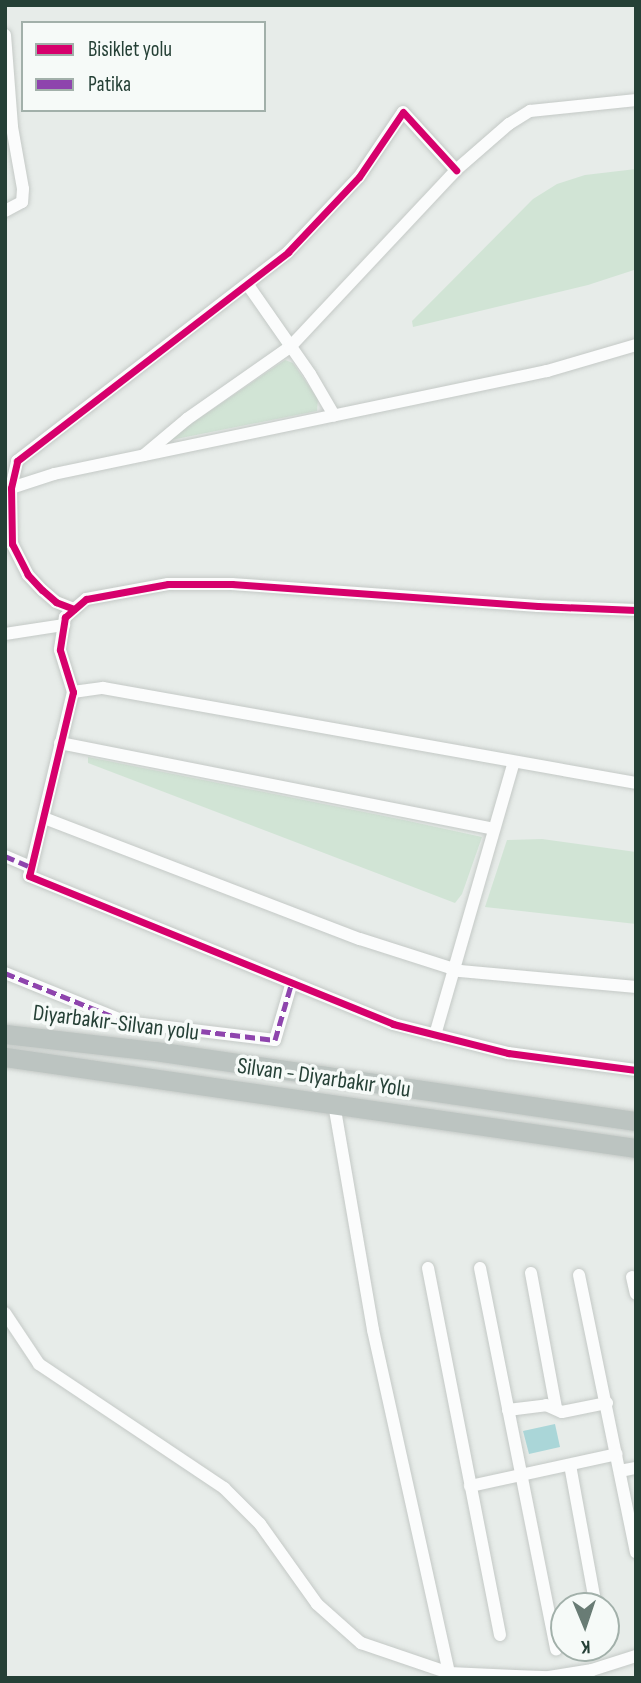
<!DOCTYPE html>
<meta charset="utf-8">
<style>
body{margin:0}
#map{position:relative;width:641px;height:1683px;overflow:hidden;background:#e7ece9;font-family:"Sofia Sans Condensed",sans-serif}
div>[style]{position:absolute}
[style*='--x']{left:calc(var(--x)*1px);top:calc(var(--y)*1px);width:calc(var(--w)*1px);rotate:calc(var(--a)*1deg)}
.green>*{inset:0;background:#d1e4d5}
.water>*{inset:0;background:#aad6d8}
.roads{filter:drop-shadow(0 0 2px #c4c9c6) drop-shadow(0 0 2px #c4c9c6)}
.minor>*{height:12px;margin:-6px;padding:0 6px;transform-origin:6px;border-radius:6px;background:#fbfcfc}
.highway>*{height:19px;margin:-9.5px;padding:0 9.5px;transform-origin:9.5px;border-radius:9.5px;background:#bcc4c1}
.quiet>*{height:5px;margin-top:-2.5px;transform-origin:0;background:repeating-linear-gradient(90deg,#8e44ad 0 10px,transparent 0 15px)}
.cycleway>*{height:7px;margin:-3.5px;padding:0 3.5px;transform-origin:3.5px;border-radius:3.5px;background:#d6006c}
span{translate:-50% -50%;white-space:nowrap;text-align:center;line-height:1.15;-webkit-text-stroke:7px #f6faf8;paint-order:stroke}
.street-label{font-size:23px;color:#254036}
.frame{position:absolute;inset:0;border:7px solid #254036;pointer-events:none}
.legend{position:absolute;left:21px;top:21px;width:245px;height:91px;box-sizing:border-box;background:#f6faf8;border:2px solid #a2b0aa;margin:0;padding:9px 12px;list-style:none;font-size:21px;color:#254036}
.legend li{display:flex;align-items:center;gap:14px;height:35px}
.legend b{width:35px;border:2px solid #a2b0aa}
.north{position:absolute;left:550px;top:1592px;width:70px;height:70px;box-sizing:border-box;background:#f6faf8;border:2px solid #a2b0aa;border-radius:50%;rotate:178deg;font-size:19px;font-weight:700;line-height:28px;text-align:center;color:#254036}
.north::after{content:'';display:block;margin:auto;width:24px;height:32px;background:#697c75;clip-path:polygon(50% 0,100% 100%,50% 72%,0 100%)}
</style>
<div id="map">
<div class="green">
<div style="clip-path:polygon(636px 169px,634px 270px,588px 285px,413px 327px,412px 321px,533px 199px,557px 184px,585px 175px)"></div>
<div style="clip-path:polygon(285px 360px,293px 363px,318px 399px,317px 411px,166px 441px)"></div>
<div style="clip-path:polygon(88px 757px,404px 820px,482px 837px,462px 894px,455px 903px,88px 763px)"></div>
<div style="clip-path:polygon(542px 839px,636px 852px,636px 924px,485px 907px,507px 840px)"></div>
</div>
<div class="water">
<div style="clip-path:polygon(555px 1424px,560px 1447px,529px 1454px,523px 1431px)"></div>
</div>
<div class="roads">
<div class="minor">
<div style="--x:5;--y:35;--w:92;--a:85.6"></div>
<div style="--x:12;--y:127;--w:63;--a:79.9"></div>
<div style="--x:23;--y:189;--w:13;--a:94"></div>
<div style="--x:22;--y:202;--w:19;--a:152"></div>
<div style="--x:248;--y:285;--w:108;--a:55.1"></div>
<div style="--x:310;--y:374;--w:48;--a:59.7"></div>
<div style="--x:144;--y:455;--w:56;--a:-39.9"></div>
<div style="--x:187;--y:419;--w:126;--a:-35"></div>
<div style="--x:290;--y:347;--w:243;--a:-46.8"></div>
<div style="--x:456;--y:170;--w:70;--a:-41"></div>
<div style="--x:509;--y:124;--w:25;--a:-32"></div>
<div style="--x:530;--y:111;--w:107;--a:-5.9"></div>
<div style="--x:11;--y:488;--w:45;--a:-18"></div>
<div style="--x:54;--y:474;--w:504;--a:-11.8"></div>
<div style="--x:547;--y:371;--w:93;--a:-16.3"></div>
<div style="--x:74;--y:609;--w:19;--a:-159"></div>
<div style="--x:56;--y:602;--w:18;--a:-139"></div>
<div style="--x:42;--y:590;--w:21;--a:-133"></div>
<div style="--x:28;--y:575;--w:35;--a:-117"></div>
<div style="--x:12;--y:544;--w:56;--a:-91"></div>
<div style="--x:11;--y:488;--w:28;--a:-77"></div>
<div style="--x:17;--y:461;--w:342;--a:-37.6"></div>
<div style="--x:288;--y:252;--w:103;--a:-46.6"></div>
<div style="--x:359;--y:177;--w:78;--a:-55.9"></div>
<div style="--x:403;--y:112;--w:79;--a:47.6"></div>
<div style="--x:636;--y:610;--w:98;--a:-177.7"></div>
<div style="--x:538;--y:606;--w:307;--a:-175.9"></div>
<div style="--x:232;--y:584;--w:64;--a:180"></div>
<div style="--x:168;--y:584;--w:83;--a:169.6"></div>
<div style="--x:86;--y:599;--w:28;--a:139"></div>
<div style="--x:65;--y:617;--w:33;--a:99"></div>
<div style="--x:60;--y:650;--w:44;--a:72.8"></div>
<div style="--x:73;--y:692;--w:189;--a:103.4"></div>
<div style="--x:29;--y:876;--w:393;--a:22.1"></div>
<div style="--x:393;--y:1024;--w:119;--a:14.2"></div>
<div style="--x:508;--y:1053;--w:129;--a:7.6"></div>
<div style="--x:5;--y:634;--w:60;--a:-8.7"></div>
<div style="--x:73;--y:692;--w:30;--a:-8"></div>
<div style="--x:103;--y:688;--w:541;--a:10.11"></div>
<div style="--x:60;--y:743;--w:441;--a:11.2"></div>
<div style="--x:44;--y:818;--w:338;--a:21"></div>
<div style="--x:360;--y:939;--w:105;--a:17.7"></div>
<div style="--x:460;--y:971;--w:177;--a:5.2"></div>
<div style="--x:5;--y:856;--w:28;--a:23"></div>
<div style="--x:5;--y:973;--w:131;--a:22"></div>
<div style="--x:126;--y:1022;--w:150;--a:6.9"></div>
<div style="--x:275;--y:1040;--w:60;--a:-73.7"></div>
<div style="--x:435;--y:1035;--w:284;--a:-73.9"></div>
<div style="--x:334;--y:1104;--w:229;--a:80.2"></div>
<div style="--x:373;--y:1330;--w:355;--a:77.5"></div>
<div style="--x:428;--y:1268;--w:374;--a:78.9"></div>
<div style="--x:480;--y:1268;--w:389;--a:78.7"></div>
<div style="--x:531;--y:1273;--w:137;--a:79.5"></div>
<div style="--x:579;--y:1275;--w:283;--a:78.4"></div>
<div style="--x:632;--y:1277;--w:17;--a:77"></div>
<div style="--x:5;--y:1313;--w:61;--a:56.3"></div>
<div style="--x:39;--y:1364;--w:223;--a:33.8"></div>
<div style="--x:224;--y:1488;--w:51;--a:45"></div>
<div style="--x:260;--y:1524;--w:98;--a:54.5"></div>
<div style="--x:317;--y:1604;--w:59;--a:41.6"></div>
<div style="--x:361;--y:1643;--w:93;--a:18.8"></div>
<div style="--x:449;--y:1673;--w:66;--a:2.6"></div>
<div style="--x:515;--y:1676;--w:34;--a:2"></div>
<div style="--x:549;--y:1677;--w:44;--a:-9.2"></div>
<div style="--x:592;--y:1670;--w:46;--a:-17.7"></div>
<div style="--x:508;--y:1410;--w:38;--a:-7"></div>
<div style="--x:546;--y:1405;--w:17;--a:24"></div>
<div style="--x:562;--y:1412;--w:46;--a:-11.3"></div>
<div style="--x:570;--y:1465;--w:143;--a:79.6"></div>
<div style="--x:620;--y:1471;--w:16;--a:-11"></div>
<div style="--x:470;--y:1486;--w:150;--a:-12.3"></div>
</div>
<div class="highway">
<div style="--x:5;--y:1034;--w:151;--a:6.5"></div>
<div style="--x:155;--y:1051;--w:486;--a:8.3"></div>
<div style="--x:5;--y:1057;--w:638;--a:8.21"></div>
</div>
</div>
<div class="quiet">
<div style="--x:5;--y:856;--w:28;--a:23"></div>
<div style="--x:5;--y:973;--w:131;--a:22"></div>
<div style="--x:126;--y:1022;--w:150;--a:6.9"></div>
<div style="--x:275;--y:1040;--w:60;--a:-73.7"></div>
</div>
<div class="cycleway">
<div style="--x:74;--y:609;--w:19;--a:-159"></div>
<div style="--x:56;--y:602;--w:18;--a:-139"></div>
<div style="--x:42;--y:590;--w:21;--a:-133"></div>
<div style="--x:28;--y:575;--w:35;--a:-117"></div>
<div style="--x:12;--y:544;--w:56;--a:-91"></div>
<div style="--x:11;--y:488;--w:28;--a:-77"></div>
<div style="--x:17;--y:461;--w:342;--a:-37.6"></div>
<div style="--x:288;--y:252;--w:103;--a:-46.6"></div>
<div style="--x:359;--y:177;--w:78;--a:-55.9"></div>
<div style="--x:403;--y:112;--w:79;--a:47.6"></div>
<div style="--x:636;--y:610;--w:98;--a:-177.7"></div>
<div style="--x:538;--y:606;--w:307;--a:-175.9"></div>
<div style="--x:232;--y:584;--w:64;--a:180"></div>
<div style="--x:168;--y:584;--w:83;--a:169.6"></div>
<div style="--x:86;--y:599;--w:28;--a:139"></div>
<div style="--x:65;--y:617;--w:33;--a:99"></div>
<div style="--x:60;--y:650;--w:44;--a:72.8"></div>
<div style="--x:73;--y:692;--w:189;--a:103.4"></div>
<div style="--x:29;--y:876;--w:393;--a:22.1"></div>
<div style="--x:393;--y:1024;--w:119;--a:14.2"></div>
<div style="--x:508;--y:1053;--w:129;--a:7.6"></div>
</div>
<div class="street-label">
<span style="left:116px;top:1023px;rotate:7deg">Diyarbakır-Silvan yolu</span>
<span style="left:324px;top:1078px;rotate:8deg">Silvan - Diyarbakır Yolu</span>
</div>
<div class="frame"></div>
<ul class="legend">
<li><b style="height:9px;background:#d6006c"></b>Bisiklet yolu</li>
<li><b style="height:9px;background:#8e44ad"></b>Patika</li>
</ul>
<div class="north">K</div>
</div>
